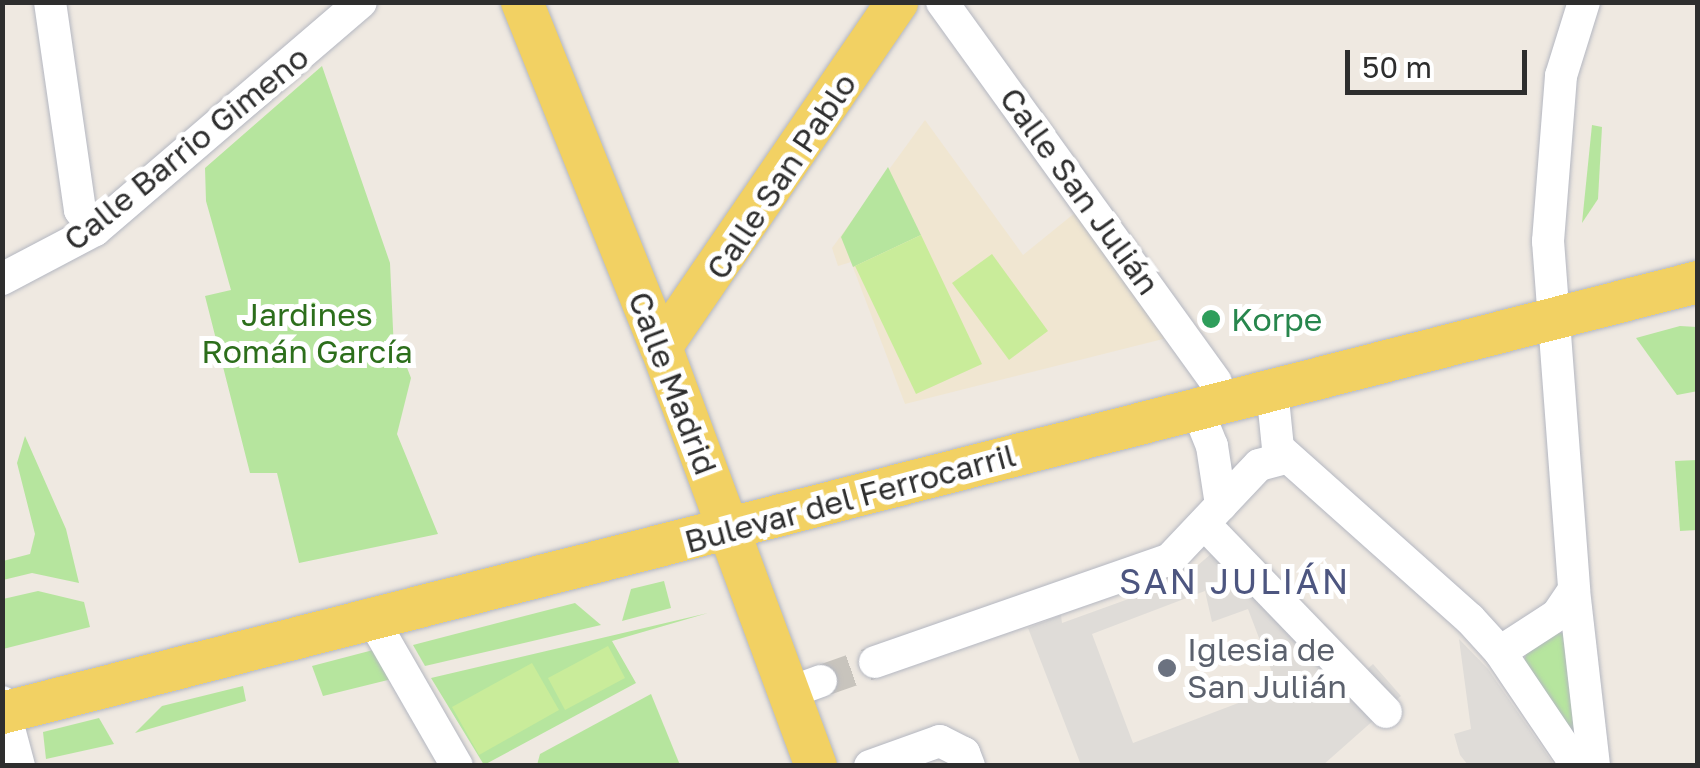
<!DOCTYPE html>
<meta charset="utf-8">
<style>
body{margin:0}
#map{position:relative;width:1700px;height:768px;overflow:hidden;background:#efe9e1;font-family:"Golos Text",sans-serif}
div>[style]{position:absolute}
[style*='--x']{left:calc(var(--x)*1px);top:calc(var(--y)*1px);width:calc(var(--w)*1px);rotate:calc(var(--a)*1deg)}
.education>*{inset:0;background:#f0e6d1}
.green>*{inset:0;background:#b6e59e}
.pitch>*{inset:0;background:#c9ec9a}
.plaza>*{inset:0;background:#dfdcd8}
.minor-tunnel>*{height:32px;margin-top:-16px;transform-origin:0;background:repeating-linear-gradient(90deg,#c8c4bd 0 32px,transparent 0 48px)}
.roads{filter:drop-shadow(0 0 2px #b4b7c1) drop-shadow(0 0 2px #b4b7c1)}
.minor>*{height:32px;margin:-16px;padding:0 16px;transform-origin:16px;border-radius:16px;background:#fff}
.major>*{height:42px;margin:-21px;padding:0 21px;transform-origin:21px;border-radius:21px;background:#f2d163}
.dots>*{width:28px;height:28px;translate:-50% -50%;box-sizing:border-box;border:5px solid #fff;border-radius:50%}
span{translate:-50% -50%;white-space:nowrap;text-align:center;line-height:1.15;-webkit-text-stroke:10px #fff;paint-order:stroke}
.street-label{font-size:32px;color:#2e2e2e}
.park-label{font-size:32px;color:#2c6e1b}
.leisure-label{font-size:32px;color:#27864d}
.left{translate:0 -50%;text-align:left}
.worship-label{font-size:32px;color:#5b616d}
.neighbourhood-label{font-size:35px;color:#4d5680;letter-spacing:2.5px}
.frame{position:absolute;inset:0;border:5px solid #2e2e2e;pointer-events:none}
.scale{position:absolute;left:1345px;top:50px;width:182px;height:45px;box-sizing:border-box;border:5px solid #2e2e2e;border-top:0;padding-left:12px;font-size:30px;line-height:35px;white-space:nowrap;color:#2e2e2e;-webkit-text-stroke:8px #fff;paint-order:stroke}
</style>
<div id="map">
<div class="education">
<div style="clip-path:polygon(925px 120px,1023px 255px,1076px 212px,1171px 337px,905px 404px,851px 262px,838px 266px,832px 248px)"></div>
</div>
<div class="green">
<div style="clip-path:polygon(322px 66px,390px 263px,394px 351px,401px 352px,411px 378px,397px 434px,438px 534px,299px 563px,277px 473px,250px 473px,205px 296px,231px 290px,206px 201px,205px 168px)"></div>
<div style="clip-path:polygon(1592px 125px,1602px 127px,1598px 199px,1582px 223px)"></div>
<div style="clip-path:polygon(888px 167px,921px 235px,853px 267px,841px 237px)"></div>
<div style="clip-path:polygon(1680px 326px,1697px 327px,1698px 391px,1677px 395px,1636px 338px)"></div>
<div style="clip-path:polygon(25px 436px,66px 529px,79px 583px,32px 573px,3px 580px,3px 561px,30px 554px,35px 534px,17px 463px)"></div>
<div style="clip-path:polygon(1697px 460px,1697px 530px,1680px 531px,1675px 461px)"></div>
<div style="clip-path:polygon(664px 581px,671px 608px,622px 621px,631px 589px)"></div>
<div style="clip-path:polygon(38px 591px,84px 602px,90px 627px,3px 649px,3px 599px)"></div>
<div style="clip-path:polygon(575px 603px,601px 625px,425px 666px,413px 645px)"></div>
<div style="clip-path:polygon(708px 613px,612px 641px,636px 683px,484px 765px,431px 678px)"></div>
<div style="clip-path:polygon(1555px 633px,1564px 633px,1575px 736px,1524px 661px,1527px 651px)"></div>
<div style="clip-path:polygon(377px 649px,392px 679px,323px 696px,312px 666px)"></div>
<div style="clip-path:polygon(243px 686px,246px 701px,135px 733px,162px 706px)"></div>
<div style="clip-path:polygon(651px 694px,680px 765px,537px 765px,540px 754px)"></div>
<div style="clip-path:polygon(99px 718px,114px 744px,46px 759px,43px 732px)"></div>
</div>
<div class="pitch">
<div style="clip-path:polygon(921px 235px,982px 364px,916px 394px,855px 266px)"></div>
<div style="clip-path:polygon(992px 254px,1048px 331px,1009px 360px,952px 283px)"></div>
<div style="clip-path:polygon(608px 646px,625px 678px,565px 710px,548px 678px)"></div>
<div style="clip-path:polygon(532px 663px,559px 710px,479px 755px,452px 707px)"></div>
</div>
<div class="plaza">
<div style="clip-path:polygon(evenodd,1212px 553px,1360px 676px,1373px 664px,1401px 696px,1323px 765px,1081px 765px,1028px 628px,1061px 615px,1062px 623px,1181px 580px,1212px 553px,1205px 591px,1212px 622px,1248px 609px,1278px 688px,1133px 743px,1092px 634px,1205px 591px)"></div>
<div style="clip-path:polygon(1459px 639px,1488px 669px,1554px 765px,1468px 765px,1460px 755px,1454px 734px,1471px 729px)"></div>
</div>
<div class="minor-tunnel">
<div style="--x:821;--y:681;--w:57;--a:-19.4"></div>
</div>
<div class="roads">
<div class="minor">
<div style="--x:50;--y:2;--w:210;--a:81.8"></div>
<div style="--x:80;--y:210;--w:25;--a:53"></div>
<div style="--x:942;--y:2;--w:468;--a:54.2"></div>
<div style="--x:1584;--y:2;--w:77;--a:107.3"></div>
<div style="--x:1561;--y:76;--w:166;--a:94.5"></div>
<div style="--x:1548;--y:241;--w:350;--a:85.7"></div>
<div style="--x:1574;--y:590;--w:177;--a:83.5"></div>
<div style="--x:2;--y:279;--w:105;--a:-27.8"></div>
<div style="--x:95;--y:230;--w:350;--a:-40.6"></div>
<div style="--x:1272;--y:389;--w:59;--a:84.2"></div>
<div style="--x:1278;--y:448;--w:257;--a:41.7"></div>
<div style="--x:1470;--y:619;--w:45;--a:47.7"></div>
<div style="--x:1500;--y:652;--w:138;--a:56"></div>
<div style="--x:1197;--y:409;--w:40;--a:68"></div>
<div style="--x:1212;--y:446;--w:60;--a:81.3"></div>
<div style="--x:1215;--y:535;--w:246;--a:46"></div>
<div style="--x:373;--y:620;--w:168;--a:60.1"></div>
<div style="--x:1500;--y:652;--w:68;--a:-33"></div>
<div style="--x:1557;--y:615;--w:30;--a:-56"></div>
<div style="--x:875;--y:662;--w:312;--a:-19.2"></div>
<div style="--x:1170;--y:559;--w:129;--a:-46.6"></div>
<div style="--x:1259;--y:465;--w:30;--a:-15"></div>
<div style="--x:788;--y:693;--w:35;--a:-20"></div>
<div style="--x:2;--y:702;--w:66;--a:75.1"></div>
<div style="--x:870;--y:766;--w:74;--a:-19.7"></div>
<div style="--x:940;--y:741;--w:27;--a:27"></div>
<div style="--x:964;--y:753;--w:14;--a:69"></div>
</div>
<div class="major">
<div style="--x:522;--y:2;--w:372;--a:68.1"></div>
<div style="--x:661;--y:347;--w:447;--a:69.7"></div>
<div style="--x:661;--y:347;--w:418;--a:-55.6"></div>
<div style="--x:2;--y:713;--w:1750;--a:-14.26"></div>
</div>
</div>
<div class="dots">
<div style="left:1211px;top:319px;background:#2e9e5b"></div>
<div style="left:1167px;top:668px;background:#6b7280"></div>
</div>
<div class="street-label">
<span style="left:186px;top:148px;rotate:-39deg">Calle Barrio Gimeno</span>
<span style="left:781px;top:176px;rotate:-56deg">Calle San Pablo</span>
<span style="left:1080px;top:191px;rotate:54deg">Calle San Julián</span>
<span style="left:673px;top:383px;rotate:69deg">Calle Madrid</span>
<span style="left:850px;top:498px;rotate:-15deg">Bulevar del Ferrocarril</span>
</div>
<div class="park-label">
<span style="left:307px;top:333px">Jardines<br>Román García</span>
</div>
<div class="leisure-label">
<span class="left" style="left:1231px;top:319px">Korpe</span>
</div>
<div class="worship-label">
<span class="left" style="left:1187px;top:668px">Iglesia de<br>San Julián</span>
</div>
<div class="neighbourhood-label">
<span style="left:1235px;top:581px">SAN JULIÁN</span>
</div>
<div class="frame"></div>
<div class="scale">50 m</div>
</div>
